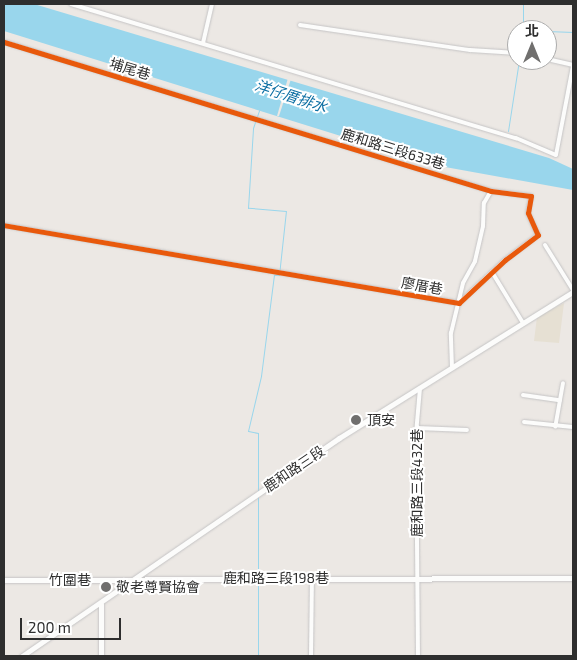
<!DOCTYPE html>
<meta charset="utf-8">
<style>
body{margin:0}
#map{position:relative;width:577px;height:660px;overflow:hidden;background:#ece8e4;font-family:"Exo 2","Noto Sans TC",sans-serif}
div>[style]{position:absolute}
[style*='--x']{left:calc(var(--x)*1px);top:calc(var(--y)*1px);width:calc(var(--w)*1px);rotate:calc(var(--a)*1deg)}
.education>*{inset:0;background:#e6e0d3}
.water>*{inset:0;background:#99d6ec}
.pier>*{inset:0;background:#ece8e4}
.stream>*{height:1px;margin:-0.5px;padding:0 0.5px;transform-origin:0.5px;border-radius:0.5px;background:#99d6ec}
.roads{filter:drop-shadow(0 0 1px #c5c4c5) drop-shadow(0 0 1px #c5c4c5)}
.street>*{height:4px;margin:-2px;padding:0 2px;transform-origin:2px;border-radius:2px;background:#fcfcfb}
.secondary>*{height:5px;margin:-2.5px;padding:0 2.5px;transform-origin:2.5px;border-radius:2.5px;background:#fcfcfb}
.cycleway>*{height:5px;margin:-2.5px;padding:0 2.5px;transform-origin:2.5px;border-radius:2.5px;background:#e8590c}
.dots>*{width:14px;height:14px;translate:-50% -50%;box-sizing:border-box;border:2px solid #fff;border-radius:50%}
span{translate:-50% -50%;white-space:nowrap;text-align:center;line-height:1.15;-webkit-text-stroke:4px #fff;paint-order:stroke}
.street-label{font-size:14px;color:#2e2e2e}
.poi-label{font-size:14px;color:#2e2e2e}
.left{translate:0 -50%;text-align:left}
.water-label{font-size:15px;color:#0d6fa3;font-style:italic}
.frame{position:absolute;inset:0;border:5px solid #2e2e2e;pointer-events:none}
.north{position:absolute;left:507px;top:20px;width:50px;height:50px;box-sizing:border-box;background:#fff;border:1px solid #ababab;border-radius:50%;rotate:0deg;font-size:14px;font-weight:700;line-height:20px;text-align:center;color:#2e2e2e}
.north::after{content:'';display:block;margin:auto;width:18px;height:22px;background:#706f6e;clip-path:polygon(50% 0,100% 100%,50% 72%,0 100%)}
.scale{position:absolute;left:20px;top:618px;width:101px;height:22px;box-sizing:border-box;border:2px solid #2e2e2e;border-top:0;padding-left:6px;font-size:15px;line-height:18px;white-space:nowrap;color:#2e2e2e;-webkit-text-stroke:4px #fff;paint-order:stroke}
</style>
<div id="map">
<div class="education">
<div style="clip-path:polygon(564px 303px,559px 343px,534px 341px,537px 317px)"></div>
</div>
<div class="water">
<div style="clip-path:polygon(4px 4px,34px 4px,549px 158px,573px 169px,573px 190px,434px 165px,4px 31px)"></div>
</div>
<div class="pier">
<div style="clip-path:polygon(288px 78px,291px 79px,279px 116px,277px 116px)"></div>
</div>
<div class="stream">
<div style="--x:523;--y:30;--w:26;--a:-90"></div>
<div style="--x:547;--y:31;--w:26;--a:2"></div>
<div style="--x:508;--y:131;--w:72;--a:-81.2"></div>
<div style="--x:258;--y:491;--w:58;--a:-90"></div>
<div style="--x:258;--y:433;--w:10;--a:-169"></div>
<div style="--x:248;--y:431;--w:57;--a:-76.7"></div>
<div style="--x:261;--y:376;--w:102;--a:-82.7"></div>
<div style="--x:274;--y:275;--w:5;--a:0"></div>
<div style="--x:279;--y:275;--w:64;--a:-83.8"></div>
<div style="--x:286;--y:211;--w:38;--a:-175"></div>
<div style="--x:248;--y:208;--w:80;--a:-86.4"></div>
<div style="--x:253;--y:128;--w:21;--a:-71"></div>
<div style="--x:258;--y:578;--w:81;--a:-90"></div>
<div style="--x:258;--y:582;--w:74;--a:90"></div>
</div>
<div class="roads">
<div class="street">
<div style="--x:71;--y:4;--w:465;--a:16.8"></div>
<div style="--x:516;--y:138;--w:43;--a:23"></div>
<div style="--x:556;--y:155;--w:91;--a:-79.2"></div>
<div style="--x:300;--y:25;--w:172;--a:8.4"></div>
<div style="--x:470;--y:50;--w:47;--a:3.7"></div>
<div style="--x:4;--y:42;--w:509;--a:17.01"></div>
<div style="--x:491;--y:191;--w:40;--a:7.1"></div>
<div style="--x:531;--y:196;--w:17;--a:100"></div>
<div style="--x:528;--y:213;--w:24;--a:66"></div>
<div style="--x:538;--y:235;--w:41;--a:142.9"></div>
<div style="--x:505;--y:260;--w:63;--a:136.9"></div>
<div style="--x:459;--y:303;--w:462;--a:-170.3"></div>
<div style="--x:203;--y:43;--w:40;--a:-77"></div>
<div style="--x:547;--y:59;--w:27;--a:13"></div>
<div style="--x:545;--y:245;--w:53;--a:58.1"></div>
<div style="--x:492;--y:272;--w:60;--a:58.7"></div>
<div style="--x:452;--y:368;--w:35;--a:-92"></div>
<div style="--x:451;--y:333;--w:51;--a:-76.5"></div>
<div style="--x:463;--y:283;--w:25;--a:-61"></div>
<div style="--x:475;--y:261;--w:36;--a:-77"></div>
<div style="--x:483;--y:226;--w:23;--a:-88"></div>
<div style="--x:484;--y:203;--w:14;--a:-60"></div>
<div style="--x:523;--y:395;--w:37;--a:8"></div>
<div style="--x:560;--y:400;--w:27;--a:100"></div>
<div style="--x:560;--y:400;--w:17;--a:-80"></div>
<div style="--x:524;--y:422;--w:49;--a:5.8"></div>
<div style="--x:417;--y:428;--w:50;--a:2.3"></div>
<div style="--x:311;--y:656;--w:77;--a:-89.3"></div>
<div style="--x:418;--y:656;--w:222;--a:-90.5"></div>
<div style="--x:416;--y:434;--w:46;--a:-85"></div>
</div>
<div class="secondary">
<div style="--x:4;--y:580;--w:569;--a:-0.2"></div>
<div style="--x:101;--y:604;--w:52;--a:90"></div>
<div style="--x:22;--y:656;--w:385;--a:-34.5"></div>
<div style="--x:339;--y:438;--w:276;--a:-32"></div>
</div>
</div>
<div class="cycleway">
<div style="--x:4;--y:42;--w:509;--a:17.01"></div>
<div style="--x:491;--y:191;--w:40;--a:7.1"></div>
<div style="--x:531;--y:196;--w:17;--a:100"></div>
<div style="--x:528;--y:213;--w:24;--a:66"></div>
<div style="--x:538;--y:235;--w:41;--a:142.9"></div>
<div style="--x:505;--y:260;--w:63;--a:136.9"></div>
<div style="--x:459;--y:303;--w:462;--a:-170.3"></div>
</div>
<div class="dots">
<div style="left:356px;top:420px;background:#706f6e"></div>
<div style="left:106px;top:587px;background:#706f6e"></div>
</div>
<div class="street-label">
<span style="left:130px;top:69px;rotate:17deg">埔尾巷</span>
<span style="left:393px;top:149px;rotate:17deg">鹿和路三段633巷</span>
<span style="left:422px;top:286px;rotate:10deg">廖厝巷</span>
<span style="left:294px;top:469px;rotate:-34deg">鹿和路三段</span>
<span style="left:417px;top:483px;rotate:-90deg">鹿和路三段432巷</span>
<span style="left:276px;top:578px">鹿和路三段198巷</span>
<span style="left:70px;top:580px">竹圍巷</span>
</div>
<div class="poi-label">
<span class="left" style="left:367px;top:420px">頂安</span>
<span class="left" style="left:116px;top:587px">敬老尊賢協會</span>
</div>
<div class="water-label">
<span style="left:291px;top:96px;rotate:18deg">洋仔厝排水</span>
</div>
<div class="frame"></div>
<div class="north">北</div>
<div class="scale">200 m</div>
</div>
